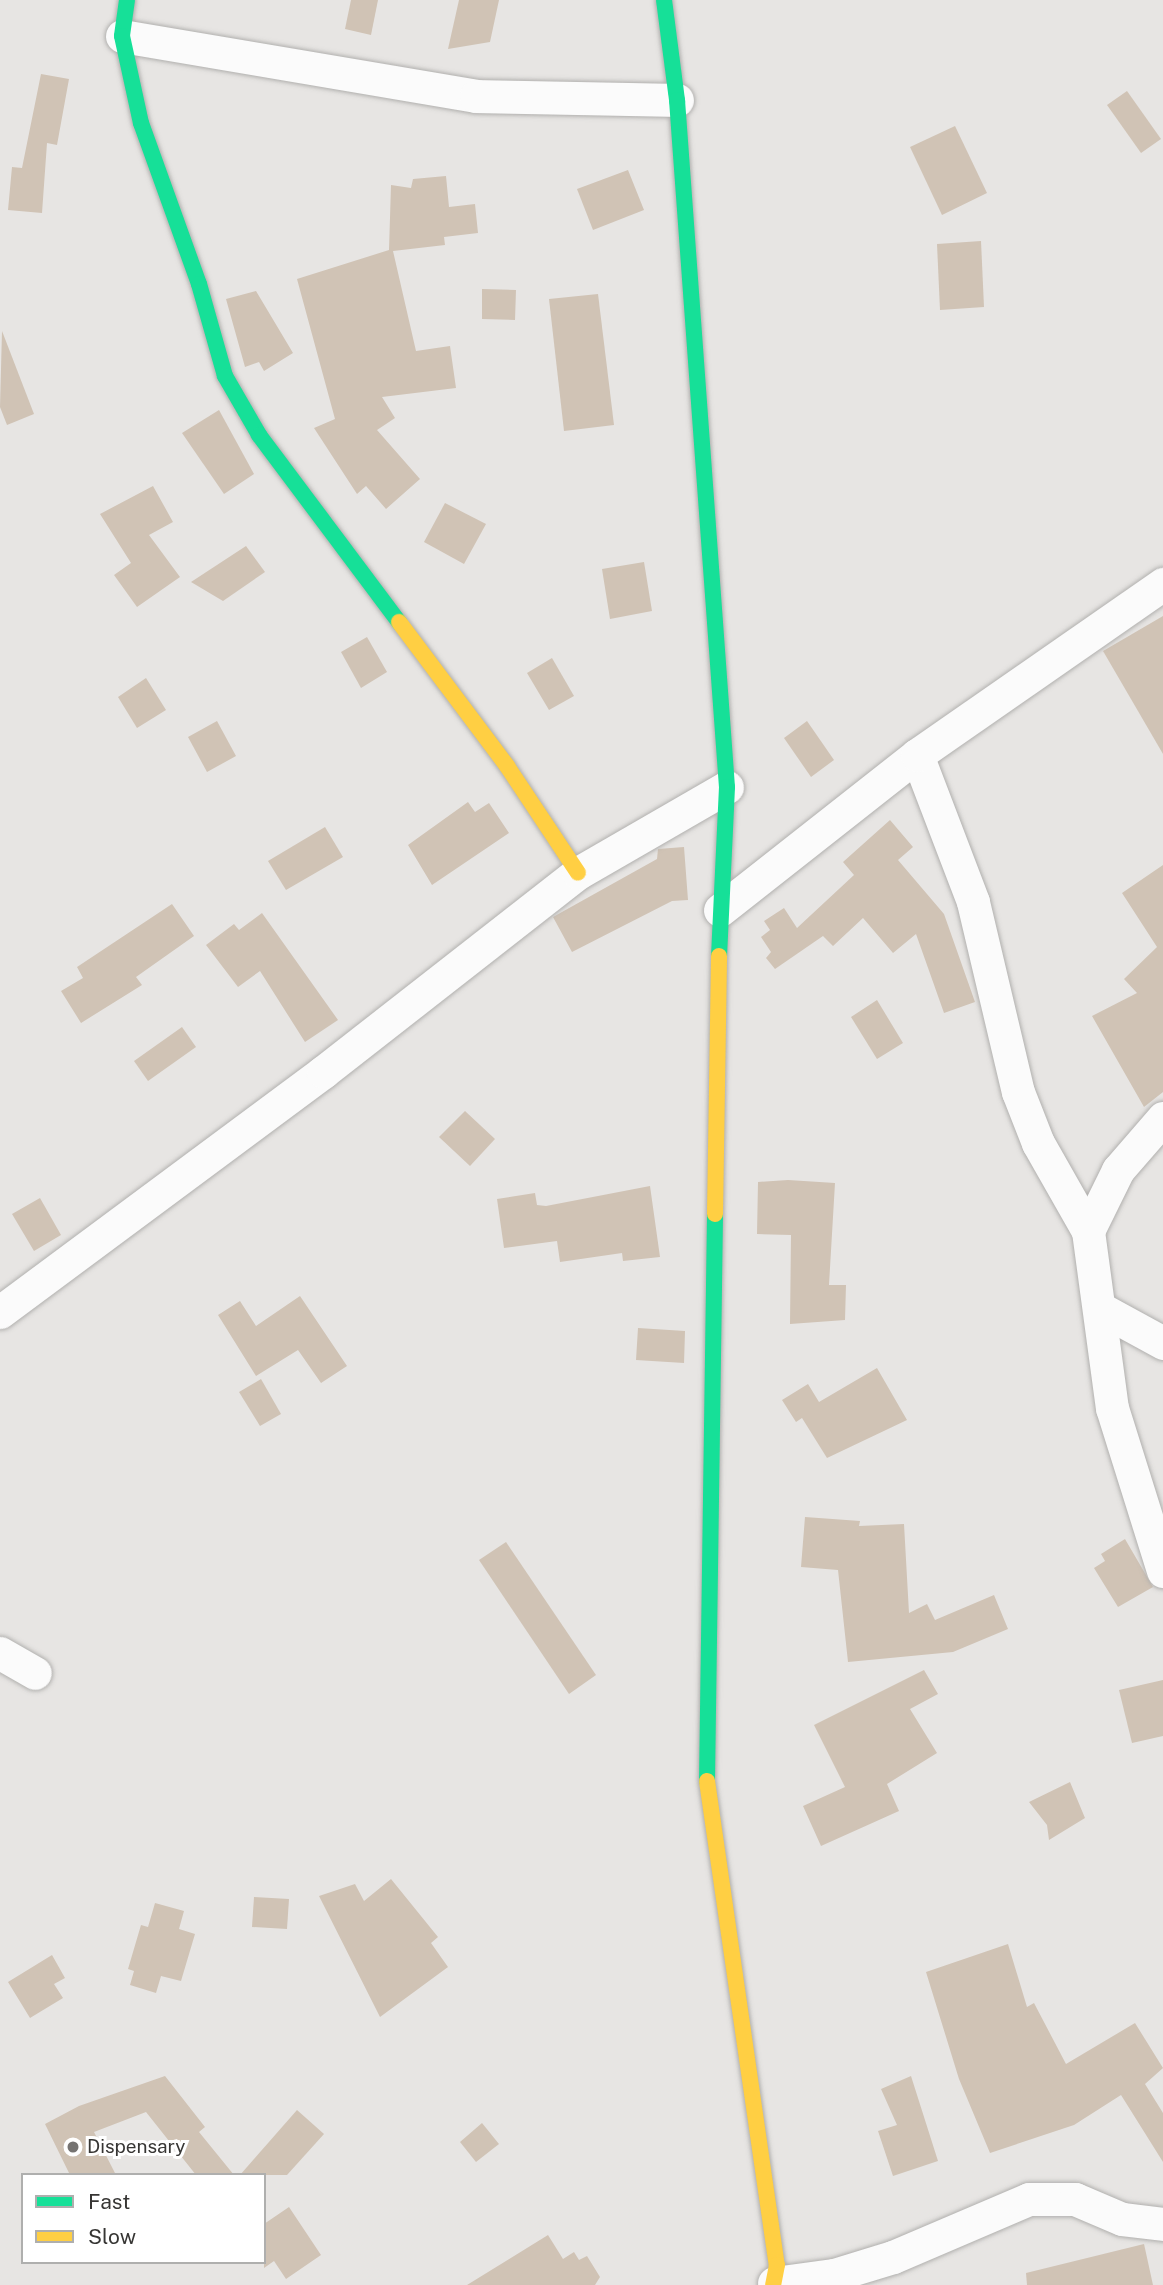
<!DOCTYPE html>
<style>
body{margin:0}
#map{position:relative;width:1163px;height:2285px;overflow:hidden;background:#e7e5e3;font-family:"Public Sans",sans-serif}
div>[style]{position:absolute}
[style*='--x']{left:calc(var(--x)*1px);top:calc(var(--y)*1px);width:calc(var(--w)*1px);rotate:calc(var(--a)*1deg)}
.building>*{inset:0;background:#d0c3b5}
.roads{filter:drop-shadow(0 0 2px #b1b0ae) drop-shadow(0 0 2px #b1b0ae)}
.street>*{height:33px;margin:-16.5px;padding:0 16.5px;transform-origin:16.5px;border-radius:16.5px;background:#fbfbfb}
.fast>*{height:16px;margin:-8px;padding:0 8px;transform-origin:8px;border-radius:8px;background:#16e098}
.slow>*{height:16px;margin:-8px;padding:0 8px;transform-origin:8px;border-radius:8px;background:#ffcf43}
.dots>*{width:19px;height:19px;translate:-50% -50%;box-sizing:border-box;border:4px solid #fff;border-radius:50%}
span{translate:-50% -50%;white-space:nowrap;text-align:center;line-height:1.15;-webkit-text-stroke:6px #fff;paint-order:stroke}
.poi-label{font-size:19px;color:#373634}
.left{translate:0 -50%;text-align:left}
.legend{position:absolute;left:21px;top:2173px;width:245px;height:91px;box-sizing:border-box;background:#fff;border:2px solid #afafae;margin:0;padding:9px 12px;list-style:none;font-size:21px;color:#373634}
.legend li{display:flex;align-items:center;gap:14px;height:35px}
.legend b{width:35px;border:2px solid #afafae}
</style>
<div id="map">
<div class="building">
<div style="clip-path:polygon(351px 0,378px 0,371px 35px,345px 29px)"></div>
<div style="clip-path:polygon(459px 0,499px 0,490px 42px,448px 49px)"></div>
<div style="clip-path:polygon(41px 74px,69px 79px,57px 145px,47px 143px,42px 213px,8px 210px,12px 167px,22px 168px)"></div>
<div style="clip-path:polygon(1127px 91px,1161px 139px,1141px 153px,1107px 105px)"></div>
<div style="clip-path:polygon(955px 126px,987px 193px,942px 215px,910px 147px)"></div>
<div style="clip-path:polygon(628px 170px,644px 210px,593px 230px,577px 189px)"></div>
<div style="clip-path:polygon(446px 176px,449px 207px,475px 204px,478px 233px,444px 237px,445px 245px,393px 251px,416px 351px,450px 346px,456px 388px,382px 397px,395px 418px,377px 430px,420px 479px,386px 509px,366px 486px,357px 494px,314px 428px,335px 419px,297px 279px,389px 250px,391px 185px,411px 188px,413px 179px)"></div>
<div style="clip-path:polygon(981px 241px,984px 307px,940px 310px,937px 244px)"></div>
<div style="clip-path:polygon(482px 289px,516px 290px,515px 320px,482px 319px)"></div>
<div style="clip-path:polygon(256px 291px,293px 353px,264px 371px,259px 362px,245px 367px,226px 299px)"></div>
<div style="clip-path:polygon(598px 294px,614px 425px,564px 431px,549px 299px)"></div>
<div style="clip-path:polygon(2px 331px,34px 414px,7px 425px,0 407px)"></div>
<div style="clip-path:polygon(219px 410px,254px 474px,224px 494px,182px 433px)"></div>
<div style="clip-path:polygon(153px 486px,173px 522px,149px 535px,180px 577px,137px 607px,114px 575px,131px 563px,100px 514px)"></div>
<div style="clip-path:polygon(445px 503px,486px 524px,464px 564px,424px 542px)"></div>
<div style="clip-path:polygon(246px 546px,265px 572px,223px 601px,191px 582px)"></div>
<div style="clip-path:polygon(644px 562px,652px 611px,610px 619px,602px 569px)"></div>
<div style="clip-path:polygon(1163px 616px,1163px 754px,1103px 651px)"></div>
<div style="clip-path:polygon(367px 637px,387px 672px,361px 688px,341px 652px)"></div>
<div style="clip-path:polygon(552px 658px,574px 696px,549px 710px,527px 673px)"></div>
<div style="clip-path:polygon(146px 678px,166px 710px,137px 728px,118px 697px)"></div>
<div style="clip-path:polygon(217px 721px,236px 756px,207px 772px,188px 737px)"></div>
<div style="clip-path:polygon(807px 721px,834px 760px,811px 777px,784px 738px)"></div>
<div style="clip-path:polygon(468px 802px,475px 812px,489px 803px,509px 833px,432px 885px,408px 845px)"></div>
<div style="clip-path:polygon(890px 820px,913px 847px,898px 860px,944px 914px,975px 1002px,944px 1013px,916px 934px,893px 953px,863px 918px,833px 946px,823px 936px,775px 969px,766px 958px,771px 952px,761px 937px,770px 930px,764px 921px,784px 908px,797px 928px,854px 875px,843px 862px)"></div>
<div style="clip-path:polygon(325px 827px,343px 857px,286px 890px,268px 861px)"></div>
<div style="clip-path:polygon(684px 847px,688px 900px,672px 901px,572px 952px,553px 917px,657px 859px,658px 849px)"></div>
<div style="clip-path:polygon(1163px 865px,1163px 1092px,1144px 1107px,1092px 1016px,1137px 993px,1124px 979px,1157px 947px,1122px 893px)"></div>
<div style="clip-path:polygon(172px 904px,194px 936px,136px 977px,142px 985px,81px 1023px,61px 991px,83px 978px,77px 967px)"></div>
<div style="clip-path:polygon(262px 913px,338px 1020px,305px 1042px,260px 971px,238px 987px,206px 945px,234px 924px,239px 930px)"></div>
<div style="clip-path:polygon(877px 1000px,903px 1043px,877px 1059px,851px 1017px)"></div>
<div style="clip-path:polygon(182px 1027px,196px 1047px,148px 1081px,134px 1061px)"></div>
<div style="clip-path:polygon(465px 1111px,495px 1139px,470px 1166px,439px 1137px)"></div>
<div style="clip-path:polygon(788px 1180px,835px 1183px,829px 1285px,846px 1285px,845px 1320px,790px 1324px,791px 1235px,757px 1234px,758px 1182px)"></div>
<div style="clip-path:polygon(650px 1186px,660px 1257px,623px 1261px,622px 1253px,560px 1262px,557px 1241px,504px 1248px,497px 1199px,535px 1193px,537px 1205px,546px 1206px)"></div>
<div style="clip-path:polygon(40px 1198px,61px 1235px,34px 1251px,12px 1214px)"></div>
<div style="clip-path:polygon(300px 1296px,347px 1366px,321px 1383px,298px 1350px,256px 1376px,218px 1315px,240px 1301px,256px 1326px)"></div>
<div style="clip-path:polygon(638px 1328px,685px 1331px,684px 1363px,636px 1360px)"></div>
<div style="clip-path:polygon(877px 1368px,907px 1420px,827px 1458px,802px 1418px,796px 1422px,782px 1400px,808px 1384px,819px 1402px)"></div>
<div style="clip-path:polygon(261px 1379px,281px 1414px,260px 1426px,239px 1392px)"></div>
<div style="clip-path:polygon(805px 1517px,860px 1521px,859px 1526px,904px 1524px,909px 1613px,927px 1604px,935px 1620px,994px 1595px,1008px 1629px,953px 1652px,848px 1662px,838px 1570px,801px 1567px)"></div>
<div style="clip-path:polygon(1125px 1539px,1153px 1587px,1118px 1607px,1094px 1568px,1105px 1561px,1101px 1554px)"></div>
<div style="clip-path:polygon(506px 1542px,596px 1675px,569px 1694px,479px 1560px)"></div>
<div style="clip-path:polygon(924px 1670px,938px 1694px,910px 1709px,937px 1753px,887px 1784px,899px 1811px,821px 1846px,803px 1806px,845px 1787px,814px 1725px)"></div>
<div style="clip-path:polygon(1163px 1680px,1163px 1736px,1132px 1743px,1119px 1690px)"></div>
<div style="clip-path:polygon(1070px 1782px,1085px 1818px,1049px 1840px,1047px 1825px,1029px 1802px)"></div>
<div style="clip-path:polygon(391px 1879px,438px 1937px,431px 1943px,448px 1967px,380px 2017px,319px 1896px,355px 1884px,364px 1901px)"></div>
<div style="clip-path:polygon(254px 1897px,289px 1899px,287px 1929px,252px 1927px)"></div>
<div style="clip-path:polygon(155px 1903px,184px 1911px,179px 1929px,195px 1934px,181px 1981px,161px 1976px,156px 1993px,130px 1985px,134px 1971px,128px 1969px,141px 1925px,148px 1927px)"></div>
<div style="clip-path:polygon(1008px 1944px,1027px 2007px,1034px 2003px,1066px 2064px,1135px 2023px,1163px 2068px,1145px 2084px,1163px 2113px,1163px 2162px,1121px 2095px,1074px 2125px,990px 2153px,959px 2079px,926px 1972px)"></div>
<div style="clip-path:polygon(52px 1955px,65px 1978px,54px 1984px,63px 1998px,30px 2018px,8px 1982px)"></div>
<div style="clip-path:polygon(165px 2076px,205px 2127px,199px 2132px,234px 2175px,196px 2175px,146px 2112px,94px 2132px,116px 2175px,70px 2175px,45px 2124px,79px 2106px)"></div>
<div style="clip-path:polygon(911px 2076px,938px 2161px,893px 2176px,878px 2131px,897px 2125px,881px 2089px)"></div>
<div style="clip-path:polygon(297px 2110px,324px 2134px,287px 2175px,240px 2175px)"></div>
<div style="clip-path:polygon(482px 2123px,499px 2144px,476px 2162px,460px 2142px)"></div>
<div style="clip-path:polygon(289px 2207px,321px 2255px,286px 2279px,274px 2261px,264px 2268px,264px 2224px)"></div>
<div style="clip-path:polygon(548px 2235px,563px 2259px,574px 2252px,579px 2260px,587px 2256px,600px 2277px,595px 2285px,467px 2285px)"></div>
<div style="clip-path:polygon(1144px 2244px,1153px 2285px,1027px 2285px,1026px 2273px)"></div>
</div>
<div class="roads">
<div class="street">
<div style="--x:122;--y:36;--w:359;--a:9.6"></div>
<div style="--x:476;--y:96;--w:201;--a:1.1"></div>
<div style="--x:917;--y:755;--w:157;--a:69.1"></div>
<div style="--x:973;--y:902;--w:195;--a:76.7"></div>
<div style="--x:1018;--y:1092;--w:55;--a:68.6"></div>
<div style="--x:1038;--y:1143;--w:101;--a:60.4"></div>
<div style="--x:1088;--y:1231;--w:179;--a:82.3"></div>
<div style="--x:1112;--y:1408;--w:171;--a:72.6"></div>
<div style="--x:720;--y:910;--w:251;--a:-38.2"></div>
<div style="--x:917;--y:755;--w:300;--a:-34.8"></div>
<div style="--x:1088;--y:1231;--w:68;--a:-63.8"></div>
<div style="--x:1118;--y:1170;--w:69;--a:-49.1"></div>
<div style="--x:1101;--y:1309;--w:71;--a:28.7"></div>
<div style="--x:0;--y:1312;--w:402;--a:-36.6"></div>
<div style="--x:323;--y:1072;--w:323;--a:-38"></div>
<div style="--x:578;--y:873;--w:172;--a:-30"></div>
<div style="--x:0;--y:1653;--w:40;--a:29.7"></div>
<div style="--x:774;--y:2283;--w:61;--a:-7.6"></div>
<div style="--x:834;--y:2275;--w:62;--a:-17"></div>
<div style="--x:893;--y:2257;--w:148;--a:-23.1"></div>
<div style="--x:1029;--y:2199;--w:46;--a:0"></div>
<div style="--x:1075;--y:2199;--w:51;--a:23.1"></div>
<div style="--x:1122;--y:2219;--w:41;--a:7"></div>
</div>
<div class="fast">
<div style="--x:127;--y:0;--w:36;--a:98"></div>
<div style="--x:122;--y:36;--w:89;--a:77.7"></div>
<div style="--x:141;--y:123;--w:171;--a:70.2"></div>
<div style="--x:199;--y:284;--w:96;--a:74.2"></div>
<div style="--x:225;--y:376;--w:68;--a:60"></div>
<div style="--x:259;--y:435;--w:234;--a:53.2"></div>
<div style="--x:664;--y:0;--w:101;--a:82.6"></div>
<div style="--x:677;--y:100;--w:689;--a:85.84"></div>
<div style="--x:727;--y:787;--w:169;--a:92.7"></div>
<div style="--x:707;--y:1781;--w:567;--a:-89.19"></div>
</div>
<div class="slow">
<div style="--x:399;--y:622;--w:180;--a:53.1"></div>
<div style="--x:507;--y:766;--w:128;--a:56.4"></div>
<div style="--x:715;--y:1214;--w:258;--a:-89.1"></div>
<div style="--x:707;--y:1781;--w:489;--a:81.8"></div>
<div style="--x:777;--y:2265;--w:20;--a:101"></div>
</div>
</div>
<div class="dots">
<div style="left:73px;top:2147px;background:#757371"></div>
</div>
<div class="poi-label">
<span class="left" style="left:87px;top:2147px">Dispensary</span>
</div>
<ul class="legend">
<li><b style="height:9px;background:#16e098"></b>Fast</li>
<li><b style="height:9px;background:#ffcf43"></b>Slow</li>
</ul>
</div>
